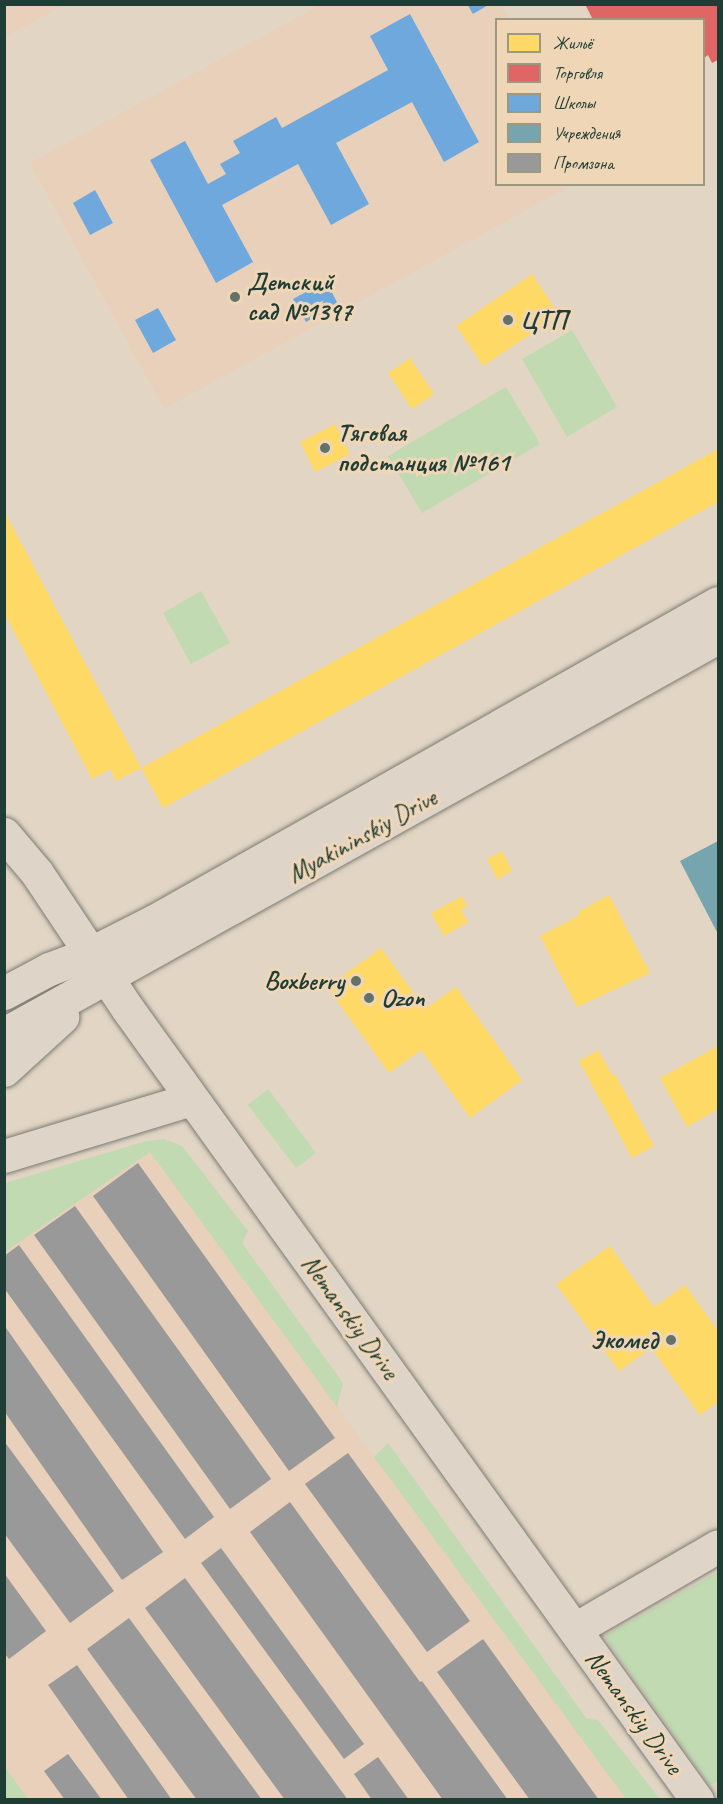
<!DOCTYPE html>
<meta charset="utf-8">
<style>
body{margin:0}
#map{position:relative;width:723px;height:1804px;overflow:hidden;background:#e2d5c4;font-family:Caveat,sans-serif}
div>[style]{position:absolute}
[style*='--x']{left:calc(var(--x)*1px);top:calc(var(--y)*1px);width:calc(var(--w)*1px);rotate:calc(var(--a)*1deg)}
.built>*{inset:0;background:#e9d0ba}
.green>*{inset:0;background:#c1dab2}
.homes>*{inset:0;background:#ffd966}
.shops>*{inset:0;background:#e06666}
.schools>*{inset:0;background:#6fa8dc}
.public>*{inset:0;background:#76a5af}
.industry>*{inset:0;background:#999}
.roads{filter:drop-shadow(0 0 2px #7c7c73) drop-shadow(0 0 2px #7c7c73)}
.secondary>*{height:33px;margin:-16.5px;padding:0 16.5px;transform-origin:16.5px;border-radius:16.5px;background:#ded4c8}
.dots>*{width:16px;height:16px;translate:-50% -50%;box-sizing:border-box;border:3px solid #efd6b7;border-radius:50%}
span{translate:-50% -50%;white-space:nowrap;text-align:center;line-height:1.15;-webkit-text-stroke:6px #efd6b7;paint-order:stroke}
.poi-label{font-size:26px;color:#1f3d34;font-weight:700}
.left{translate:0 -50%;text-align:left}
.right{translate:-100% -50%;text-align:right}
.street-label{font-size:26px;color:#1f3d34}
.frame{position:absolute;inset:0;border:6px solid #1f3d34;pointer-events:none}
.legend{position:absolute;left:495px;top:18px;width:210px;height:168px;box-sizing:border-box;background:#efd6b7;border:2px solid #9c9983;margin:0;padding:8px 10px;list-style:none;font-size:18px;color:#1f3d34}
.legend li{display:flex;align-items:center;gap:12px;height:30px}
.legend b{width:30px;border:2px solid #9c9983}
</style>
<div id="map">
<div class="built">
<div style="clip-path:polygon(5px 4px,64px 4px,64px 5px,5px 37px)"></div>
<div style="clip-path:polygon(500px 4px,509px 19px,496px 20px,496px 184px,572px 185px,164px 409px,30px 163px,320px 5px)"></div>
<div style="clip-path:polygon(150px 1152px,626px 1799px,28px 1799px,4px 1767px,4px 1252px)"></div>
</div>
<div class="green">
<div style="clip-path:polygon(572px 330px,617px 407px,567px 437px,522px 359px)"></div>
<div style="clip-path:polygon(506px 387px,540px 444px,422px 513px,388px 456px)"></div>
<div style="clip-path:polygon(201px 591px,230px 643px,191px 664px,163px 613px)"></div>
<div style="clip-path:polygon(268px 1089px,316px 1153px,296px 1168px,248px 1105px)"></div>
<div style="clip-path:polygon(164px 1139px,182px 1146px,248px 1231px,242px 1243px,343px 1383px,337px 1407px,150px 1152px,5px 1252px,5px 1183px,146px 1141px)"></div>
<div style="clip-path:polygon(388px 1443px,587px 1719px,598px 1720px,660px 1799px,626px 1799px,374px 1457px)"></div>
<div style="clip-path:polygon(718px 1572px,718px 1781px,710px 1786px,604px 1636px)"></div>
<div style="clip-path:polygon(5px 1767px,28px 1799px,5px 1799px)"></div>
</div>
<div class="homes">
<div style="clip-path:polygon(532px 274px,559px 315px,483px 366px,456px 326px)"></div>
<div style="clip-path:polygon(410px 358px,434px 394px,412px 409px,388px 373px)"></div>
<div style="clip-path:polygon(335px 424px,350px 454px,315px 472px,300px 442px)"></div>
<div style="clip-path:polygon(718px 449px,718px 502px,163px 808px,141px 768px)"></div>
<div style="clip-path:polygon(4px 511px,141px 768px,116px 781px,110px 769px,92px 779px,4px 613px)"></div>
<div style="clip-path:polygon(502px 851px,512px 871px,497px 879px,487px 859px)"></div>
<div style="clip-path:polygon(609px 895px,650px 973px,577px 1007px,540px 936px,580px 915px,578px 912px)"></div>
<div style="clip-path:polygon(462px 896px,467px 906px,461px 910px,468px 922px,444px 936px,431px 913px)"></div>
<div style="clip-path:polygon(381px 948px,425px 1009px,456px 987px,522px 1080px,470px 1118px,421px 1050px,389px 1073px,327px 987px)"></div>
<div style="clip-path:polygon(718px 1046px,718px 1109px,687px 1127px,660px 1078px)"></div>
<div style="clip-path:polygon(598px 1050px,612px 1075px,615px 1074px,654px 1146px,632px 1158px,579px 1061px)"></div>
<div style="clip-path:polygon(610px 1246px,654px 1307px,685px 1285px,718px 1331px,718px 1402px,700px 1415px,651px 1348px,619px 1371px,556px 1284px)"></div>
</div>
<div class="shops">
<div style="clip-path:polygon(585px 4px,718px 4px,718px 60px,712px 63px,708px 55px,704px 58px,704px 20px,593px 20px)"></div>
</div>
<div class="schools">
<div style="clip-path:polygon(467px 4px,490px 4px,473px 14px)"></div>
<div style="clip-path:polygon(410px 14px,479px 142px,444px 162px,412px 102px,336px 143px,369px 204px,331px 225px,298px 164px,222px 205px,253px 262px,216px 283px,150px 160px,185px 141px,208px 184px,226px 174px,220px 164px,240px 153px,233px 141px,276px 117px,282px 128px,388px 70px,370px 36px)"></div>
<div style="clip-path:polygon(95px 190px,113px 223px,90px 235px,73px 203px)"></div>
<div style="clip-path:polygon(326px 281px,338px 304px,306px 322px,293px 299px)"></div>
<div style="clip-path:polygon(158px 308px,176px 340px,153px 353px,135px 320px)"></div>
</div>
<div class="public">
<div style="clip-path:polygon(718px 841px,718px 934px,680px 861px)"></div>
</div>
<div class="industry">
<div style="clip-path:polygon(138px 1163px,335px 1438px,289px 1471px,93px 1196px)"></div>
<div style="clip-path:polygon(75px 1206px,271px 1479px,230px 1509px,34px 1235px)"></div>
<div style="clip-path:polygon(19px 1245px,214px 1517px,185px 1539px,4px 1288px,4px 1256px)"></div>
<div style="clip-path:polygon(4px 1325px,163px 1552px,122px 1580px,4px 1411px)"></div>
<div style="clip-path:polygon(4px 1441px,114px 1591px,70px 1623px,4px 1533px)"></div>
<div style="clip-path:polygon(348px 1453px,470px 1621px,427px 1652px,305px 1484px)"></div>
<div style="clip-path:polygon(290px 1502px,420px 1682px,422px 1681px,508px 1800px,443px 1800px,250px 1532px)"></div>
<div style="clip-path:polygon(221px 1548px,364px 1744px,344px 1759px,201px 1563px)"></div>
<div style="clip-path:polygon(4px 1573px,46px 1631px,9px 1659px,4px 1653px)"></div>
<div style="clip-path:polygon(185px 1578px,348px 1800px,285px 1800px,145px 1608px)"></div>
<div style="clip-path:polygon(129px 1618px,262px 1800px,197px 1800px,87px 1649px)"></div>
<div style="clip-path:polygon(483px 1639px,599px 1800px,530px 1800px,437px 1672px)"></div>
<div style="clip-path:polygon(77px 1665px,172px 1800px,129px 1800px,48px 1685px)"></div>
<div style="clip-path:polygon(68px 1754px,102px 1800px,65px 1800px,44px 1771px)"></div>
<div style="clip-path:polygon(378px 1757px,409px 1800px,372px 1800px,354px 1774px)"></div>
</div>
<div class="roads">
<div class="secondary">
<div style="--x:4;--y:834;--w:51;--a:49.8"></div>
<div style="--x:37;--y:873;--w:162;--a:56.3"></div>
<div style="--x:127;--y:1008;--w:976;--a:54.26"></div>
<div style="--x:4;--y:993;--w:51;--a:-28.1"></div>
<div style="--x:49;--y:969;--w:43;--a:-20.6"></div>
<div style="--x:89;--y:954;--w:73;--a:-26.9"></div>
<div style="--x:154;--y:921;--w:647;--a:-29.42"></div>
<div style="--x:4;--y:1034;--w:817;--a:-29.08"></div>
<div style="--x:4;--y:1070;--w:79;--a:-42.4"></div>
<div style="--x:4;--y:1156;--w:196;--a:-16.9"></div>
<div style="--x:575;--y:1629;--w:165;--a:-30.1"></div>
</div>
</div>
<div class="dots">
<div style="left:235px;top:297px;background:#637266"></div>
<div style="left:508px;top:320px;background:#637266"></div>
<div style="left:325px;top:448px;background:#637266"></div>
<div style="left:356px;top:981px;background:#637266"></div>
<div style="left:369px;top:998px;background:#637266"></div>
<div style="left:671px;top:1340px;background:#637266"></div>
</div>
<div class="poi-label">
<span class="left" style="left:247px;top:297px">Детский<br>сад №1397</span>
<span class="left" style="left:520px;top:320px">ЦТП</span>
<span class="left" style="left:337px;top:448px">Тяговая<br>подстанция №161</span>
<span class="right" style="left:344px;top:981px">Boxberry</span>
<span class="left" style="left:381px;top:998px">Ozon</span>
<span class="right" style="left:658px;top:1340px">Экомед</span>
</div>
<div class="street-label">
<span style="left:362px;top:836px;rotate:-29deg">Myakininskiy Drive</span>
<span style="left:350px;top:1317px;rotate:54deg">Nemanskiy Drive</span>
<span style="left:634px;top:1712px;rotate:54deg">Nemanskiy Drive</span>
</div>
<div class="frame"></div>
<ul class="legend">
<li><b style="height:16px;background:#ffd966"></b>Жильё</li>
<li><b style="height:16px;background:#e06666"></b>Торговля</li>
<li><b style="height:16px;background:#6fa8dc"></b>Школы</li>
<li><b style="height:16px;background:#76a5af"></b>Учреждения</li>
<li><b style="height:16px;background:#999"></b>Промзона</li>
</ul>
</div>
